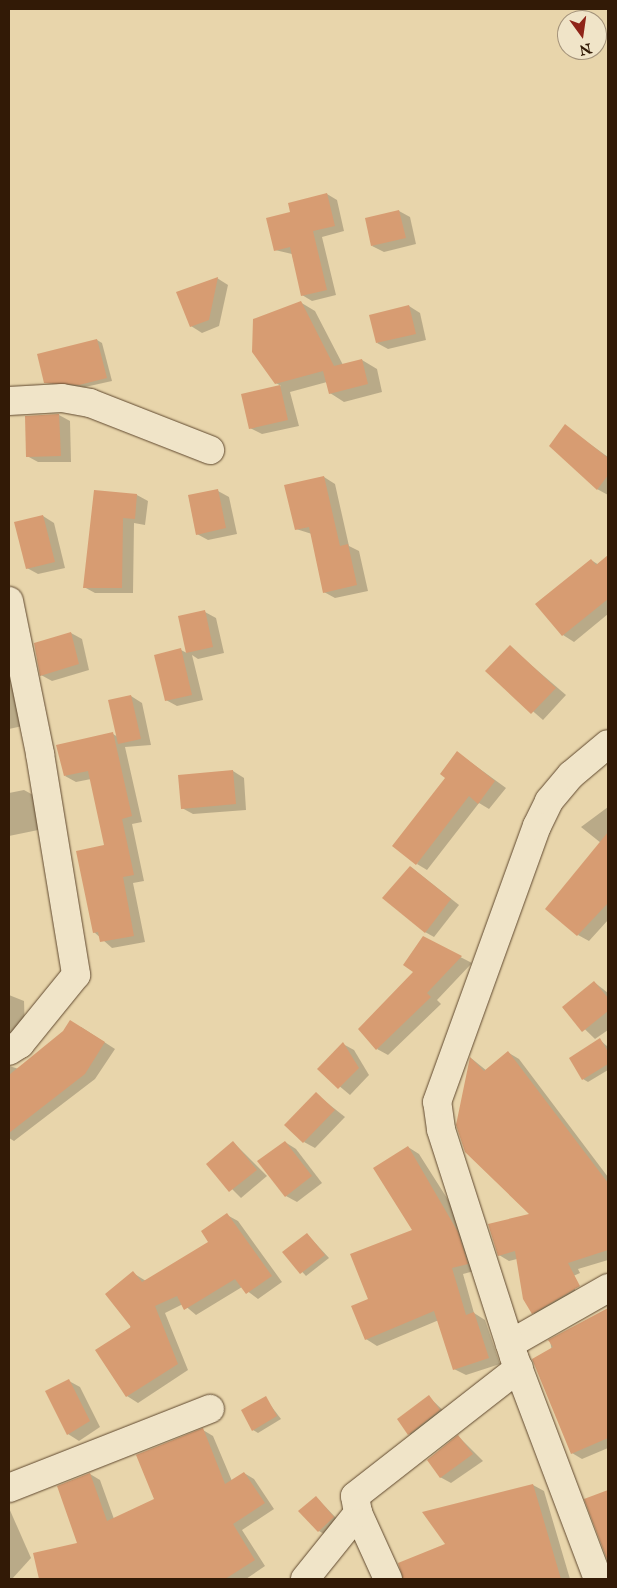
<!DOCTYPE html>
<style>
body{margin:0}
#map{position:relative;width:617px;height:1588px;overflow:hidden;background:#e8d5ab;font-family:"IM FELL English",serif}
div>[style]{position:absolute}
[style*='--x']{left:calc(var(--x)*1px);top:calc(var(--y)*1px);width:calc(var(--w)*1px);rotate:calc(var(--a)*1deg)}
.shadow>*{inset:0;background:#0003}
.building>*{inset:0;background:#d79c72}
.roads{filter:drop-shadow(0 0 1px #60492f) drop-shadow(0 0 1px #60492f)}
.minor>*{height:28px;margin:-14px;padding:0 14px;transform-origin:14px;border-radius:14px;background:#f0e4c8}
span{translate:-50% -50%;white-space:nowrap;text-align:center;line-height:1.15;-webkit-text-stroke:4.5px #f0e4c8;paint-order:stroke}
.frame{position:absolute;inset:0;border:10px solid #321a06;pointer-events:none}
.north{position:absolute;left:557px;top:10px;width:50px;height:50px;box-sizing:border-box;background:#f0e4c8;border:1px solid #a4937a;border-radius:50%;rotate:166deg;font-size:14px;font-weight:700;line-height:20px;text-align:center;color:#321a06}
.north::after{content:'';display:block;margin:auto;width:18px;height:22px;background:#8f2418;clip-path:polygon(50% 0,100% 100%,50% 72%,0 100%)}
</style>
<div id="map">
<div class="shadow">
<div style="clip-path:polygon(327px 194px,337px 200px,344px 231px,322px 237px,336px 295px,312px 301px,302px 295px,292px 254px,275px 250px,292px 213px)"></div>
<div style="clip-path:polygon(399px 211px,410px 217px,416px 244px,384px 252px,372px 246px)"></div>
<div style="clip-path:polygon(217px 278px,228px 285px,219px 326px,202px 333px,191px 326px)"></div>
<div style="clip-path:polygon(300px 302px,315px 311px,343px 365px,362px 360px,377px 369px,382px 392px,344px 402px,330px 393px,327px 382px,290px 392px,299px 426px,262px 434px,250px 428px,243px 395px,281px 386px,276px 383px)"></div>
<div style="clip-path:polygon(409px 306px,420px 313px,426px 340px,388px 349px,377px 343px)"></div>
<div style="clip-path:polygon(97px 340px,102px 343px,112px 381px,85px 387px,46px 383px)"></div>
<div style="clip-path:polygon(59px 415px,70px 421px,71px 462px,38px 462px,27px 456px)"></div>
<div style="clip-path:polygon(565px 426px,608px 457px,608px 495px,597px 489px)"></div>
<div style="clip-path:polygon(324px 477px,335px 484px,349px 546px,359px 551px,368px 591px,335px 598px,324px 592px,312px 534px,296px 529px)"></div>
<div style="clip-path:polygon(95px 491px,137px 495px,148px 501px,145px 525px,134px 523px,133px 593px,95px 593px,84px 587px)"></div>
<div style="clip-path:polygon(218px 491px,229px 497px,237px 534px,208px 540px,197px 534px)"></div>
<div style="clip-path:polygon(43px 516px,54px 523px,65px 568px,38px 574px,27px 568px)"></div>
<div style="clip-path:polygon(608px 558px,608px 614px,574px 642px,563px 635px,591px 560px,599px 565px)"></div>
<div style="clip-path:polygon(205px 612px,216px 618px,224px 653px,198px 659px,192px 655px,203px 700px,177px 706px,166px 700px,181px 650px,187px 653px,179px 617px)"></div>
<div style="clip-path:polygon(71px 633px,82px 639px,89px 670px,52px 681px,41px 675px)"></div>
<div style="clip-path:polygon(9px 634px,27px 725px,9px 729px)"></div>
<div style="clip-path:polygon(510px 647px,566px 695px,543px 720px,487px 671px)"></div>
<div style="clip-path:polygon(131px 696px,142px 703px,151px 745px,125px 747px,142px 822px,132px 824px,144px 881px,133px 883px,145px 942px,112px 948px,94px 932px,106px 846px,91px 779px,76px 782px,65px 776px,113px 734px,118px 737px)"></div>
<div style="clip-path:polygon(458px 753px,506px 788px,489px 809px,479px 803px,427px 870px,417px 864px)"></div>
<div style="clip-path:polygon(233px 771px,244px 778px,246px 810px,193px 814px,182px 808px)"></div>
<div style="clip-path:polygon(24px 790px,35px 796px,43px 829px,9px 836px,9px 793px)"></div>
<div style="clip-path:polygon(608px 807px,608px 920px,589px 941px,578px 935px,601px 843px,581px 827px)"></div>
<div style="clip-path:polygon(411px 867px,459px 905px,434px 937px,425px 932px)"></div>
<div style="clip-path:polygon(423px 938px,472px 963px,437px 1000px,441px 1004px,388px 1055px,377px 1049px,414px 971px)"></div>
<div style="clip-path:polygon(594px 982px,608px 993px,608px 1030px,595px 1039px,563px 1008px)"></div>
<div style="clip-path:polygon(9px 995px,24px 1001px,25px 1032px,9px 1051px)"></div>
<div style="clip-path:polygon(81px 1027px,115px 1049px,95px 1079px,14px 1141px,9px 1138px,9px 1066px,19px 1069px)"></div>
<div style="clip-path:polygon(600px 1040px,608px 1047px,608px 1070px,588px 1082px,583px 1079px)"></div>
<div style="clip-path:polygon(343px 1044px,354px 1050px,369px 1075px,350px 1095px,319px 1069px)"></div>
<div style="clip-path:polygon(509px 1053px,519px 1059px,608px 1177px,608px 1260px,578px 1269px,580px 1273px,571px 1277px,578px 1299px,543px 1319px,533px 1313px,517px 1259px,509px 1261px,499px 1255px,531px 1214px,471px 1058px,487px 1071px)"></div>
<div style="clip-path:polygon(316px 1094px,345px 1117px,315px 1148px,304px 1142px)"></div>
<div style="clip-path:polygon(285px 1142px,296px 1149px,322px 1183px,297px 1202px,286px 1196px)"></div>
<div style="clip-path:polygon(234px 1143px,267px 1176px,241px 1198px,207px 1164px)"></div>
<div style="clip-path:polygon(408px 1147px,419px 1154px,452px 1206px,478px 1270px,463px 1274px,474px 1313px,485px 1320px,500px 1364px,466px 1375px,454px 1369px,439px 1320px,377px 1346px,366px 1339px,370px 1300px,414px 1230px)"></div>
<div style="clip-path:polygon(227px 1215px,238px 1221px,282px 1282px,258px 1299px,242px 1287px,196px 1315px,183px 1304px,165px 1313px,188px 1370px,138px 1403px,127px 1396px,133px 1273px,146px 1281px,210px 1242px)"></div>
<div style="clip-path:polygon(307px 1234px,329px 1258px,306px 1276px,284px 1252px)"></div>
<div style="clip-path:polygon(608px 1310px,608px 1448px,582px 1459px,572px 1453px,550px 1341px)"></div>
<div style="clip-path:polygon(69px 1381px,80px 1387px,100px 1427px,79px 1441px,68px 1434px,47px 1392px)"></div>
<div style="clip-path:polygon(429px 1397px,450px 1417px,420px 1440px,409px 1434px)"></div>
<div style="clip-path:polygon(265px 1398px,281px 1419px,258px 1433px,253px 1430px)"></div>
<div style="clip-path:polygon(203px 1430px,213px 1436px,232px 1481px,244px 1473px,254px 1479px,274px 1509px,242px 1530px,265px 1566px,246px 1579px,40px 1577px,78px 1544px,90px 1474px,100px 1480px,114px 1519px,156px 1500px)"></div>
<div style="clip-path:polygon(459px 1437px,483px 1461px,451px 1483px,440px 1477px)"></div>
<div style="clip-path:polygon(533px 1485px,544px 1491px,570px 1579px,405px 1579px,399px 1564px,447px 1545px)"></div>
<div style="clip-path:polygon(608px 1491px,608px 1559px,586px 1499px)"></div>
<div style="clip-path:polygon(316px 1497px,339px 1521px,324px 1534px,319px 1531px)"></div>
<div style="clip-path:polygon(9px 1508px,31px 1558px,12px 1579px,9px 1579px)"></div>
</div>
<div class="building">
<div style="clip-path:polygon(327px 193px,335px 226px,313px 231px,327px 290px,301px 296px,290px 247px,274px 251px,266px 218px,290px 212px,288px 203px)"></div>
<div style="clip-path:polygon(399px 210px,406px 238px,371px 246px,365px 218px)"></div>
<div style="clip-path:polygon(218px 277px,209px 320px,190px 327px,176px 292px)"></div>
<div style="clip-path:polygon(301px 301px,334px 366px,362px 359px,368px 384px,329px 394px,323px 371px,275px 384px,252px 352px,253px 319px)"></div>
<div style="clip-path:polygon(409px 305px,416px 334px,376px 343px,369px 315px)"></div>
<div style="clip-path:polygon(97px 339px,107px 378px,79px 385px,44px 383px,37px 354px)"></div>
<div style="clip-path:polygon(280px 385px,288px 420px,249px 429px,241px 394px)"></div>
<div style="clip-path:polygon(59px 414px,61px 456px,26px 457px,25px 416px)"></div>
<div style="clip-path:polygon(565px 424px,608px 458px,608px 475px,597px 490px,549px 446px)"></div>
<div style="clip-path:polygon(324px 476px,340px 546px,348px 544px,357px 585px,323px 593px,309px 527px,295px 530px,284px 485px)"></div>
<div style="clip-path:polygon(218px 489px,226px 528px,196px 535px,188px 495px)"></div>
<div style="clip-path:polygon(94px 490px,137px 494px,135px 519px,123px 518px,122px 588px,83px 588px)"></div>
<div style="clip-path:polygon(43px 515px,55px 562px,26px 569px,14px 522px)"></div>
<div style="clip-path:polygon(608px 555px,608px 599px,562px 636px,535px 604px,591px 559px,596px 565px)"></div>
<div style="clip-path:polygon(205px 610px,213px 647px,186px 653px,178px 616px)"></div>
<div style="clip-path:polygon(71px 632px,79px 664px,40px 676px,34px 643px)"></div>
<div style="clip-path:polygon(510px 645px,556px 688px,531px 714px,485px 671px)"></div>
<div style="clip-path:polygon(181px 648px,192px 695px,165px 701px,154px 655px)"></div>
<div style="clip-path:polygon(131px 695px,141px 739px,118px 744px,108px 700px)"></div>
<div style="clip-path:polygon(113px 732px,132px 816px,122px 819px,134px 875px,123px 877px,134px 936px,100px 942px,98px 932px,93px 933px,76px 851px,104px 845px,88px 771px,64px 776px,56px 745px)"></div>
<div style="clip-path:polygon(457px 751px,495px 781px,478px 804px,469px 796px,416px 865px,392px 846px,445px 778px,440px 774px)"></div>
<div style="clip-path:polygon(233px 770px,236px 804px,181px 809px,178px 775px)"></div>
<div style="clip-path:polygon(608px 832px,608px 903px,577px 936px,545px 909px)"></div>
<div style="clip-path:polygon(410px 866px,451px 899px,425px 933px,382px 898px)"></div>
<div style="clip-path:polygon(423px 936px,462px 956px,427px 993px,431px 997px,376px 1050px,358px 1029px,413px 972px,403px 965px)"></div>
<div style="clip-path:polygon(594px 981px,608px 998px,608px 1011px,582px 1032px,562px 1007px)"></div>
<div style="clip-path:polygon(70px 1020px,105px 1042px,85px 1074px,9px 1133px,9px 1075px,63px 1031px)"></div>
<div style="clip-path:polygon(600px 1038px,608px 1052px,608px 1064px,582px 1080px,569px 1058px)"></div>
<div style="clip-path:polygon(343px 1042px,359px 1068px,338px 1089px,317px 1069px)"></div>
<div style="clip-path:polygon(508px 1051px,608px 1183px,608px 1250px,568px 1263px,580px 1286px,532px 1314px,523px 1299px,515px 1251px,498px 1256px,488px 1224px,529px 1214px,465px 1152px,456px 1125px,470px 1057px,484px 1071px)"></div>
<div style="clip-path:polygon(316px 1092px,335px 1110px,303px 1143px,284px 1125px)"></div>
<div style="clip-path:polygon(233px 1141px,257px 1170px,229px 1192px,206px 1164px)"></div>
<div style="clip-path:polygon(285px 1141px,312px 1176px,285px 1197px,257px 1161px)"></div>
<div style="clip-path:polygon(408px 1146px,458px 1232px,468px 1264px,452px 1268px,466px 1315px,474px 1312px,489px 1358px,453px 1370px,434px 1311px,365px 1340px,351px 1306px,368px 1299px,350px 1254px,412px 1230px,373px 1168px)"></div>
<div style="clip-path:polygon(227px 1213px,272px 1276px,246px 1294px,235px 1279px,184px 1310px,177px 1296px,155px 1306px,178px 1364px,126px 1397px,95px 1350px,131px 1327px,105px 1294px,133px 1271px,142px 1282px,208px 1242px,201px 1231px)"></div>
<div style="clip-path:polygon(307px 1233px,325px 1255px,300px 1274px,282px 1252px)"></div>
<div style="clip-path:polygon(608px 1308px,608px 1438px,571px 1454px,532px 1359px,553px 1347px,548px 1340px)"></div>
<div style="clip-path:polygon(69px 1379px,90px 1421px,67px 1435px,45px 1391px)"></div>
<div style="clip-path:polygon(429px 1395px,440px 1410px,408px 1435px,397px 1419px)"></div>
<div style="clip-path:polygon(266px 1396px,277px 1416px,252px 1431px,241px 1410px)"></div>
<div style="clip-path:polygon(203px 1428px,225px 1484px,244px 1472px,265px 1503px,233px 1524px,255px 1560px,225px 1579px,39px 1579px,33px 1553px,77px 1543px,57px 1486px,90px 1473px,107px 1521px,154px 1499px,136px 1455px)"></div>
<div style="clip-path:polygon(458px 1435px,473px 1454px,440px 1478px,427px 1460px)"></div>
<div style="clip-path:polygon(533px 1484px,561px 1579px,403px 1579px,398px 1563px,445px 1544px,422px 1512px)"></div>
<div style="clip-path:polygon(608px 1490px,608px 1562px,584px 1499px)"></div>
<div style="clip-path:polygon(316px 1496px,334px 1517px,318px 1532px,298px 1511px)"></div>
</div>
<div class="roads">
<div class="minor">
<div style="--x:9;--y:401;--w:53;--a:-3.2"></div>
<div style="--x:62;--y:398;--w:28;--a:10"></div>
<div style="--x:90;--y:403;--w:129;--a:21.4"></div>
<div style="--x:9;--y:601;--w:156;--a:78.5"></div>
<div style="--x:40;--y:754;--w:224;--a:80.7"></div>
<div style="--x:76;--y:975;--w:89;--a:129.1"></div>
<div style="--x:20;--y:1044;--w:13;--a:148"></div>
<div style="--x:510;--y:1344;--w:113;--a:-29.7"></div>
<div style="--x:9;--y:1488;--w:216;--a:-21.5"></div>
<div style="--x:305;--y:1579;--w:85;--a:-51.2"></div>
<div style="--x:388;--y:1579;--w:72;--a:-114.4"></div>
<div style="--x:358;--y:1513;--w:17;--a:-100"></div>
<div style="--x:355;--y:1496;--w:208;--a:-38"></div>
<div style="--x:598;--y:1579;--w:237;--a:-110.7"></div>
<div style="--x:514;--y:1357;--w:239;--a:-107.8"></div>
<div style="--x:441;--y:1129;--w:27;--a:-98"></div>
<div style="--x:437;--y:1102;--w:294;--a:-70.1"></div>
<div style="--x:537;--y:826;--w:28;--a:-64"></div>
<div style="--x:549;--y:801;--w:34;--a:-50"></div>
<div style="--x:571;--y:775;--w:48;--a:-40"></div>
</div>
</div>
<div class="frame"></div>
<div class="north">N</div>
</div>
